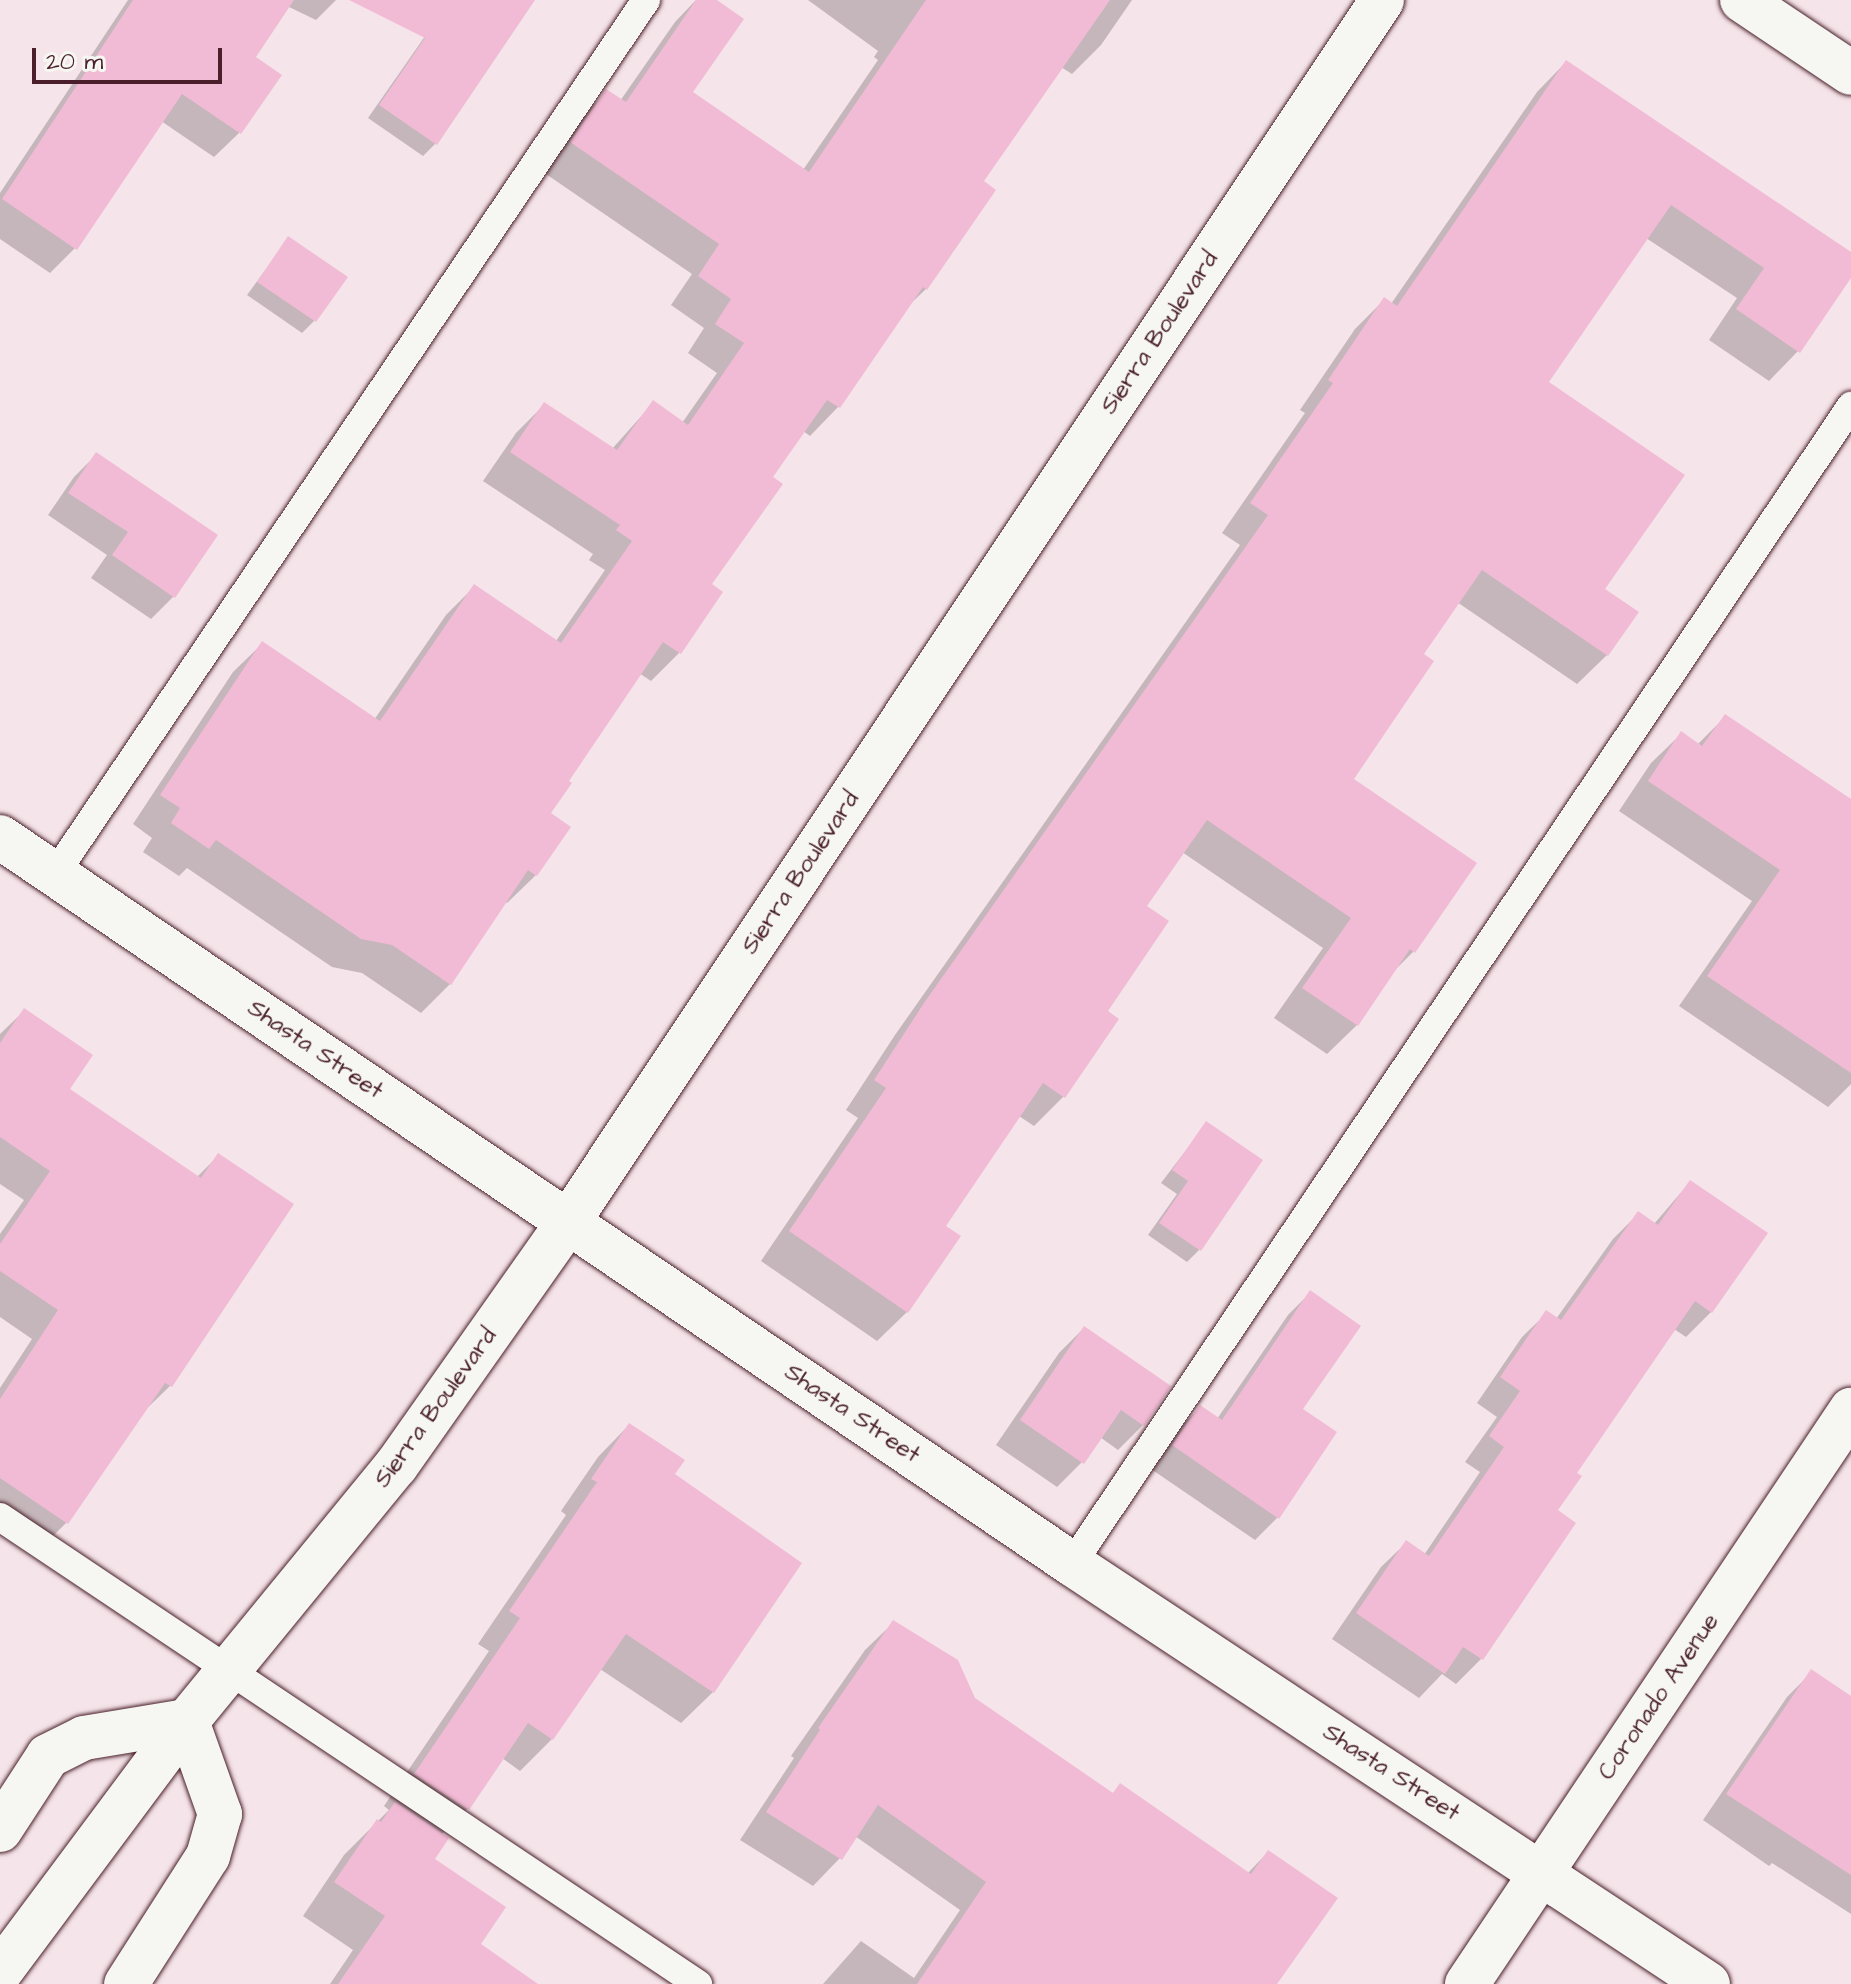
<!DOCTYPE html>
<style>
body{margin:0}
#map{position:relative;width:1851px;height:1984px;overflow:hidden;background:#f5e4e9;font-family:"Architects Daughter",sans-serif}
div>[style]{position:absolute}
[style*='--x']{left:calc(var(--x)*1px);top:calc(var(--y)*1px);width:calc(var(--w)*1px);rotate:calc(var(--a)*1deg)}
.shadow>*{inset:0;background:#0003}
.building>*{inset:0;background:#f2bbd5}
.roads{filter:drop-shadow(0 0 2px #4a1f2b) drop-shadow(0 0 2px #4a1f2b)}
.lane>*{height:28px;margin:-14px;padding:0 14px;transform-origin:14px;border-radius:14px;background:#f6f6f2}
.street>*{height:44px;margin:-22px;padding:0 22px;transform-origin:22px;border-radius:22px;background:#f6f6f2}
.secondary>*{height:44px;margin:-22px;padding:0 22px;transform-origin:22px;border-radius:22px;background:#f6f6f2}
span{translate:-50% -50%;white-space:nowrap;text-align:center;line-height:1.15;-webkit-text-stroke:7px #f6f6f2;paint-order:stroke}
.street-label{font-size:24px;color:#4a1f2b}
.scale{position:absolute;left:32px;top:48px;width:190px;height:36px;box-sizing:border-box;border:4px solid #4a1f2b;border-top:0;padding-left:10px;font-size:24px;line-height:28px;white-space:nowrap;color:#4a1f2b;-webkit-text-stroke:6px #f6f6f2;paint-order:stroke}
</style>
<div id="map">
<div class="shadow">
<div style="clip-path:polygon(128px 0,336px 0,316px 20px,287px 6px,253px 57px,239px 133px,214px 157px,161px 121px,75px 248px,50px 273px,0 239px,0 193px)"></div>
<div style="clip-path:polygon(458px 0,533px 0,435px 144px,423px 156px,368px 118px,435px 22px)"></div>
<div style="clip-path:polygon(696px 0,714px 0,690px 93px,803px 170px,878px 60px,874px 57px,878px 51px,808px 0,1132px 0,1101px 45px,1072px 74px,1061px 67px,981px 182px,926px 289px,907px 307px,838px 407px,810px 436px,803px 431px,770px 478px,709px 585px,680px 652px,651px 681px,639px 673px,566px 781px,548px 813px,536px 875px,507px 903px,504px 901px,450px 984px,421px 1013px,362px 973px,332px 967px,187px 868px,179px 876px,143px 852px,152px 838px,133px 824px,233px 672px,262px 644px,374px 720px,446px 615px,475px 586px,556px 641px,605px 570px,589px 560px,593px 554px,483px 481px,516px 433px,545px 404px,612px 449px,653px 403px,682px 423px,717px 373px,688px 353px,704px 328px,671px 305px,692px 274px,543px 172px,578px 120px,607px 92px,620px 101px,675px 22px)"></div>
<div style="clip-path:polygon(1566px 62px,1851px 254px,1851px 275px,1798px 351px,1769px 381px,1709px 340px,1737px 298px,1646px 238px,1546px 383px,1603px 590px,1607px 655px,1577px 684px,1457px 602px,1421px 654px,1351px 779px,1414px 951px,1391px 974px,1357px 1025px,1327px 1054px,1274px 1018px,1323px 948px,1182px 852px,1144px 906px,1106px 1012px,1063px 1097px,1034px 1126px,1019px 1116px,943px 1226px,907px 1312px,877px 1341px,761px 1261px,858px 1118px,846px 1110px,895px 1035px,1240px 545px,1222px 533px,1305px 413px,1300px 410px,1355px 329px,1384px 300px,1391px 304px,1537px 92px)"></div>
<div style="clip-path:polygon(288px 239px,314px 321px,302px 333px,247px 295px)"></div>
<div style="clip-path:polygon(96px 455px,215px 536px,173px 597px,151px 619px,91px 578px,107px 555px,48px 515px,74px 477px)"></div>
<div style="clip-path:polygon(1726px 716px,1851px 801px,1851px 1084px,1828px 1107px,1679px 1006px,1752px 901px,1619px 811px,1651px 763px,1681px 734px,1697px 745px)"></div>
<div style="clip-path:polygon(24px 1011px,67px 1090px,197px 1177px,219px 1155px,291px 1205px,170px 1386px,142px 1413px,66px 1523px,39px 1550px,0 1524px,0 1388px,32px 1339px,0 1317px,0 1234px,24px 1200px,0 1184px,0 1034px)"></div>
<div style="clip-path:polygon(1206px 1124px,1199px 1250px,1187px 1262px,1148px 1235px,1177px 1194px,1161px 1183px)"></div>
<div style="clip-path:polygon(1690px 1182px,1711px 1312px,1686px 1337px,1674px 1329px,1575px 1474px,1555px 1510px,1574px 1523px,1481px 1659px,1456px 1684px,1442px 1674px,1419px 1698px,1332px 1639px,1381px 1567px,1406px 1543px,1424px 1555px,1480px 1472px,1465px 1462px,1497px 1417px,1477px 1403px,1522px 1337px,1547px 1313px,1556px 1319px,1613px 1239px,1638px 1214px,1654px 1224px)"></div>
<div style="clip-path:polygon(1310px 1293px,1300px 1410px,1278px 1517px,1255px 1540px,1151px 1469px,1177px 1430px,1200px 1408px,1217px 1419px,1288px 1315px)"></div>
<div style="clip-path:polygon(1084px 1328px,1143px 1425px,1118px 1450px,1100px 1437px,1082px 1462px,1057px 1487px,996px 1445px,1059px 1353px)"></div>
<div style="clip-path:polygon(629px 1425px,672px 1475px,713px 1692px,681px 1723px,600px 1669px,552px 1739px,520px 1771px,502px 1758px,467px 1809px,441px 1835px,432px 1859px,478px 1944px,535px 1984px,330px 1984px,353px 1950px,303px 1916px,344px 1855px,389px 1810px,384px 1806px,489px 1651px,478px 1644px,566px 1515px,561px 1511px,598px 1457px)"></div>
<div style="clip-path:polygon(893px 1623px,974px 1700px,1111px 1795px,1120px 1786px,1247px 1874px,1268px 1852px,1275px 1984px,823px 1984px,861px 1941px,914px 1978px,960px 1910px,855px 1836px,840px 1858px,813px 1886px,740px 1840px,794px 1758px,791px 1756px,865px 1650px)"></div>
<div style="clip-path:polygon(1812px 1672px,1851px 1699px,1851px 1914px,1772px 1863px,1769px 1866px,1703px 1820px,1787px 1697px)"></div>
</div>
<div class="building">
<div style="clip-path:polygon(133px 0,294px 0,256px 57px,282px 75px,241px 134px,182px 94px,77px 250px,2px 199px)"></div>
<div style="clip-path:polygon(349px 0,535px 0,437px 145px,379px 105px,425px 38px)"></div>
<div style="clip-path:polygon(696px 0,717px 0,744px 19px,693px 92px,809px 172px,926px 0,1110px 0,984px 181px,996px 190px,927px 290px,923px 287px,840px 408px,827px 400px,773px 477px,783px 484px,712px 584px,723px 592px,681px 654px,663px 642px,569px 781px,572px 783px,551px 813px,571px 827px,537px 876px,528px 870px,451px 985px,392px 945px,361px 939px,216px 840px,209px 849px,171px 823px,180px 808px,160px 795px,262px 641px,380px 721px,474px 584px,561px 643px,632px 541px,616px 530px,620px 525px,510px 452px,544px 402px,617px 450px,653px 400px,688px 425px,744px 343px,715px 324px,731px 299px,698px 276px,719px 244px,570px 142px,606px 89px,626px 102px)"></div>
<div style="clip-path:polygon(1566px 60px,1851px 252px,1851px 278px,1800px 353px,1736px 309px,1764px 268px,1671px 205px,1549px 382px,1685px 475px,1605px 589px,1639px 612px,1608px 656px,1482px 570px,1424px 654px,1434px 661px,1354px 779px,1477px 863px,1415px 953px,1410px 949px,1358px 1026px,1302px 988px,1351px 918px,1207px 820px,1147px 906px,1169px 921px,1108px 1011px,1119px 1019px,1065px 1098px,1043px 1083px,946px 1226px,961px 1236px,908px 1313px,789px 1231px,886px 1088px,874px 1080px,924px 1003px,1268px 515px,1250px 503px,1333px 383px,1328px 380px,1384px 297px,1397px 306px)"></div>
<div style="clip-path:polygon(288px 236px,348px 277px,316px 322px,257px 282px)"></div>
<div style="clip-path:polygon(96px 452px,218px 535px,175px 598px,112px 555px,128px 532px,68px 493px)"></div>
<div style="clip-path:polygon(1725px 714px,1851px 799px,1851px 1073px,1707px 976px,1780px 870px,1648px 781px,1681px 731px,1702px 746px)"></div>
<div style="clip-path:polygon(24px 1008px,93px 1055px,70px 1089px,201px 1178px,218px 1153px,294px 1204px,172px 1387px,165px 1383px,68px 1524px,0 1478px,0 1399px,58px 1310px,0 1271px,0 1244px,50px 1171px,0 1137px,0 1043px)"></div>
<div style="clip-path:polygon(1206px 1121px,1263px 1160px,1201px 1251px,1159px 1223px,1188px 1181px,1172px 1170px)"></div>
<div style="clip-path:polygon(1690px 1180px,1768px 1233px,1712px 1313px,1695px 1301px,1577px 1473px,1582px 1476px,1558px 1510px,1576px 1523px,1483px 1660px,1463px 1647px,1445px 1674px,1356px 1613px,1406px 1540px,1429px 1556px,1504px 1447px,1489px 1436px,1520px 1391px,1500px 1377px,1546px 1310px,1561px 1320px,1638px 1211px,1658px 1225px)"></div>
<div style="clip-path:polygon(1310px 1290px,1361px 1326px,1303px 1409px,1337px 1432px,1279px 1519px,1172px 1445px,1200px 1405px,1222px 1420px)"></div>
<div style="clip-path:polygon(1084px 1326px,1171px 1386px,1144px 1426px,1121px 1410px,1084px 1464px,1020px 1420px)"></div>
<div style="clip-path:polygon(629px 1423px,685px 1460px,675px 1474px,802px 1563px,714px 1693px,626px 1634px,553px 1740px,528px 1723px,469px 1810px,414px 1774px,520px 1618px,509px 1611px,597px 1482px,591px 1479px)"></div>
<div style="clip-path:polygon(893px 1620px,958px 1660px,975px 1698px,1113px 1793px,1120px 1783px,1251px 1874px,1268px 1850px,1338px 1898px,1277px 1984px,917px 1984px,986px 1882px,878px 1805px,842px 1860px,766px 1812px,820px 1730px,818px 1728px)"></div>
<div style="clip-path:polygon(1811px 1669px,1851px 1696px,1851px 1875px,1726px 1794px)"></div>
<div style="clip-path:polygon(395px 1802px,449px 1838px,435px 1859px,506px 1907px,481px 1944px,538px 1984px,338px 1984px,385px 1916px,334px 1882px,377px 1819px,381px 1822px)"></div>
</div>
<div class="roads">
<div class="lane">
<div style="--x:55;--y:874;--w:1055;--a:-55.93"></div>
<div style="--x:0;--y:1517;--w:840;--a:33.78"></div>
<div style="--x:1072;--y:1564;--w:1396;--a:-56.07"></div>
</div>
<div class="street">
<div style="--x:0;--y:837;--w:1295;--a:34.14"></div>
<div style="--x:1072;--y:1564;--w:762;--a:33.44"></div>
<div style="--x:0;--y:1830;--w:88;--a:-57"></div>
<div style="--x:48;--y:1756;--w:40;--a:-26.6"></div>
<div style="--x:84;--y:1738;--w:104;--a:-9.4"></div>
<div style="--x:187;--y:1721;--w:99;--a:70.5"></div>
<div style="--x:220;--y:1814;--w:44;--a:105.9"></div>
<div style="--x:208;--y:1856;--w:152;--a:122.6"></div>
<div style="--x:1467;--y:1984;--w:691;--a:-56.22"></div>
</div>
<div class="secondary">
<div style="--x:1742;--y:0;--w:131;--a:33.8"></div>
<div style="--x:0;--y:1972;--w:313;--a:-53.3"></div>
<div style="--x:187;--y:1721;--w:330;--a:-50.7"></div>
<div style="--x:396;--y:1466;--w:300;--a:-54.8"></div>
<div style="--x:569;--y:1221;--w:1467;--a:-56.34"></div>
</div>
</div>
<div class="street-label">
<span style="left:1160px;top:333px;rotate:-56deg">Sierra Boulevard</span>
<span style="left:801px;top:873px;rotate:-56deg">Sierra Boulevard</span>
<span style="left:315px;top:1050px;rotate:34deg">Shasta Street</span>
<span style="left:436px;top:1408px;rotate:-54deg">Sierra Boulevard</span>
<span style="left:852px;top:1414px;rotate:34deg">Shasta Street</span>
<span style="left:1659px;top:1697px;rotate:-56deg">Coronado Avenue</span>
<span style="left:1391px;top:1773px;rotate:33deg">Shasta Street</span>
</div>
<div class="scale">20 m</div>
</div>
